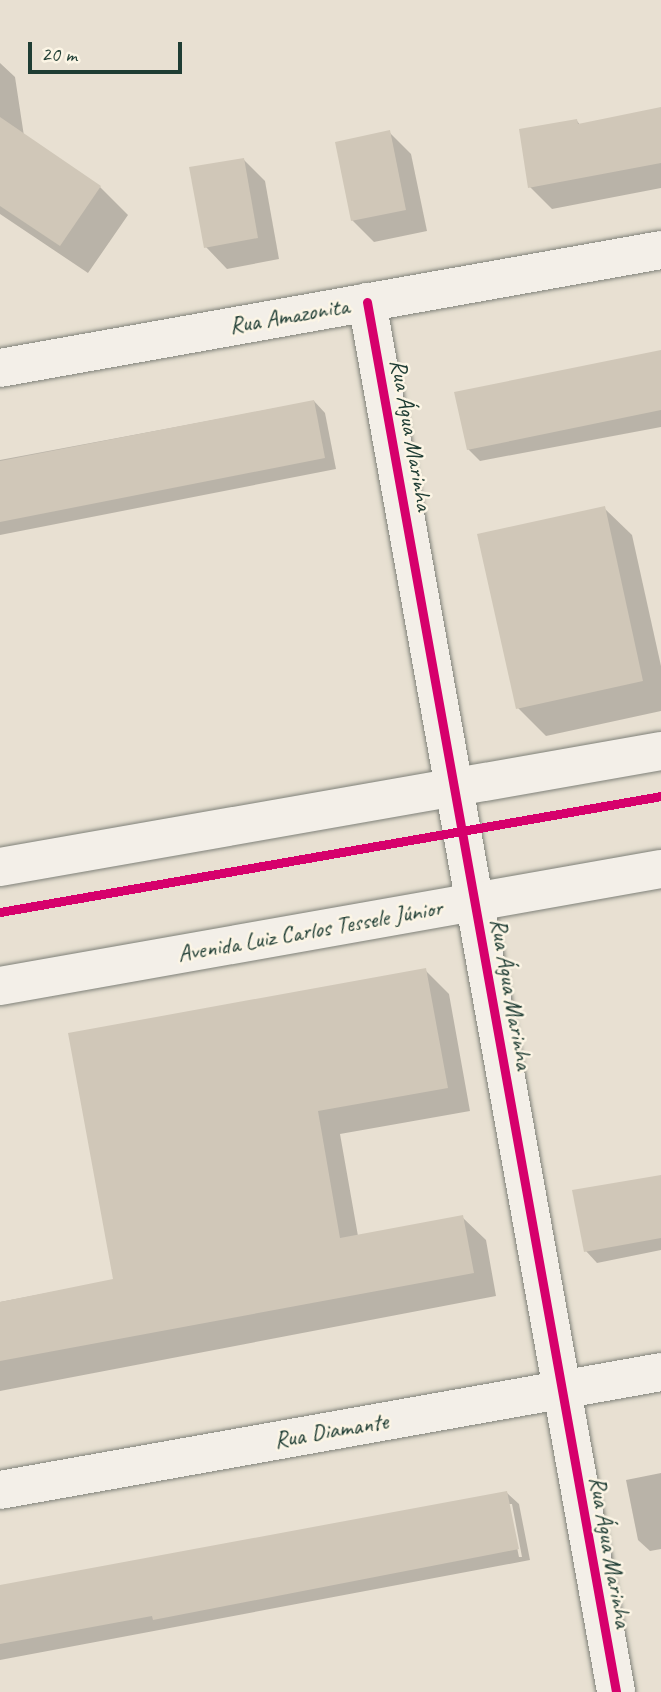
<!DOCTYPE html>
<meta charset="utf-8">
<style>
body{margin:0}
#map{position:relative;width:661px;height:1692px;overflow:hidden;background:#e8e0d2;font-family:Caveat,sans-serif}
div>[style]{position:absolute}
[style*='--x']{left:calc(var(--x)*1px);top:calc(var(--y)*1px);width:calc(var(--w)*1px);rotate:calc(var(--a)*1deg)}
.shadow>*{inset:0;background:#0003}
.building>*{inset:0;background:#d0c7b8}
.roads{filter:drop-shadow(0 0 2px #7f8179) drop-shadow(0 0 2px #7f8179)}
.minor>*{height:38px;margin:-19px;padding:0 19px;transform-origin:19px;border-radius:19px;background:#f3efe8}
.cycleway>*{height:9px;margin:-4.5px;padding:0 4.5px;transform-origin:4.5px;border-radius:4.5px;background:#d6006c}
span{translate:-50% -50%;white-space:nowrap;text-align:center;line-height:1.15;-webkit-text-stroke:5px #fcf5e5;paint-order:stroke}
.street-label{font-size:24px;color:#1f3d34}
.scale{position:absolute;left:28px;top:42px;width:154px;height:32px;box-sizing:border-box;border:4px solid #1f3d34;border-top:0;padding-left:9px;font-size:21px;line-height:24px;white-space:nowrap;color:#1f3d34;-webkit-text-stroke:5px #fcf5e5;paint-order:stroke}
</style>
<div id="map">
<div class="shadow">
<div style="clip-path:polygon(0 63px,15px 77px,24px 136px,100px 187px,128px 215px,88px 273px,0 214px)"></div>
<div style="clip-path:polygon(661px 109px,661px 188px,552px 209px,530px 187px,577px 121px,581px 126px)"></div>
<div style="clip-path:polygon(389px 132px,411px 154px,427px 231px,374px 242px,352px 220px)"></div>
<div style="clip-path:polygon(243px 159px,265px 181px,279px 259px,227px 269px,206px 247px)"></div>
<div style="clip-path:polygon(661px 352px,661px 427px,480px 461px,468px 449px)"></div>
<div style="clip-path:polygon(314px 401px,325px 413px,336px 469px,0 535px,0 460px)"></div>
<div style="clip-path:polygon(604px 508px,632px 535px,661px 666px,661px 711px,546px 736px,518px 708px)"></div>
<div style="clip-path:polygon(425px 970px,449px 994px,470px 1111px,340px 1134px,358px 1236px,462px 1217px,486px 1240px,496px 1296px,0 1391px,0 1302px,115px 1280px)"></div>
<div style="clip-path:polygon(661px 1176px,661px 1250px,597px 1263px,586px 1251px)"></div>
<div style="clip-path:polygon(661px 1473px,661px 1549px,650px 1551px,638px 1540px,626px 1480px)"></div>
<div style="clip-path:polygon(evenodd,507px 1493px,519px 1504px,530px 1560px,0 1660px,0 1586px,507px 1493px,508px 1504px,512px 1504px,522px 1557px,519px 1557px,508px 1504px)"></div>
</div>
<div class="building">
<div style="clip-path:polygon(661px 107px,661px 163px,528px 188px,519px 129px,577px 119px,578px 124px)"></div>
<div style="clip-path:polygon(0 117px,101px 186px,60px 246px,0 206px)"></div>
<div style="clip-path:polygon(390px 130px,406px 210px,351px 221px,335px 142px)"></div>
<div style="clip-path:polygon(244px 158px,258px 238px,204px 248px,189px 167px)"></div>
<div style="clip-path:polygon(661px 350px,661px 410px,467px 450px,454px 392px)"></div>
<div style="clip-path:polygon(314px 400px,325px 458px,0 522px,0 461px)"></div>
<div style="clip-path:polygon(605px 506px,643px 681px,516px 709px,477px 534px)"></div>
<div style="clip-path:polygon(426px 968px,448px 1088px,318px 1111px,340px 1238px,463px 1215px,474px 1273px,0 1361px,0 1302px,113px 1279px,68px 1033px)"></div>
<div style="clip-path:polygon(661px 1175px,661px 1238px,584px 1252px,572px 1190px)"></div>
<div style="clip-path:polygon(507px 1491px,519px 1549px,153px 1620px,152px 1616px,0 1644px,0 1585px)"></div>
</div>
<div class="roads">
<div class="minor">
<div style="--x:367;--y:302;--w:1412;--a:79.84"></div>
<div style="--x:0;--y:368;--w:671;--a:-10.12"></div>
<div style="--x:0;--y:867;--w:671;--a:-9.95"></div>
<div style="--x:0;--y:986;--w:671;--a:-10.04"></div>
<div style="--x:0;--y:1490;--w:671;--a:-10.12"></div>
</div>
</div>
<div class="cycleway">
<div style="--x:367;--y:302;--w:1412;--a:79.84"></div>
<div style="--x:0;--y:912;--w:671;--a:-9.95"></div>
</div>
<div class="street-label">
<span style="left:289px;top:316px;rotate:-10deg">Rua Amazonita</span>
<span style="left:411px;top:435px;rotate:80deg">Rua Água Marinha</span>
<span style="left:310px;top:931px;rotate:-10deg">Avenida Luiz Carlos Tessele Júnior</span>
<span style="left:511px;top:994px;rotate:80deg">Rua Água Marinha</span>
<span style="left:331px;top:1431px;rotate:-10deg">Rua Diamante</span>
<span style="left:610px;top:1552px;rotate:80deg">Rua Água Marinha</span>
</div>
<div class="scale">20 m</div>
</div>
